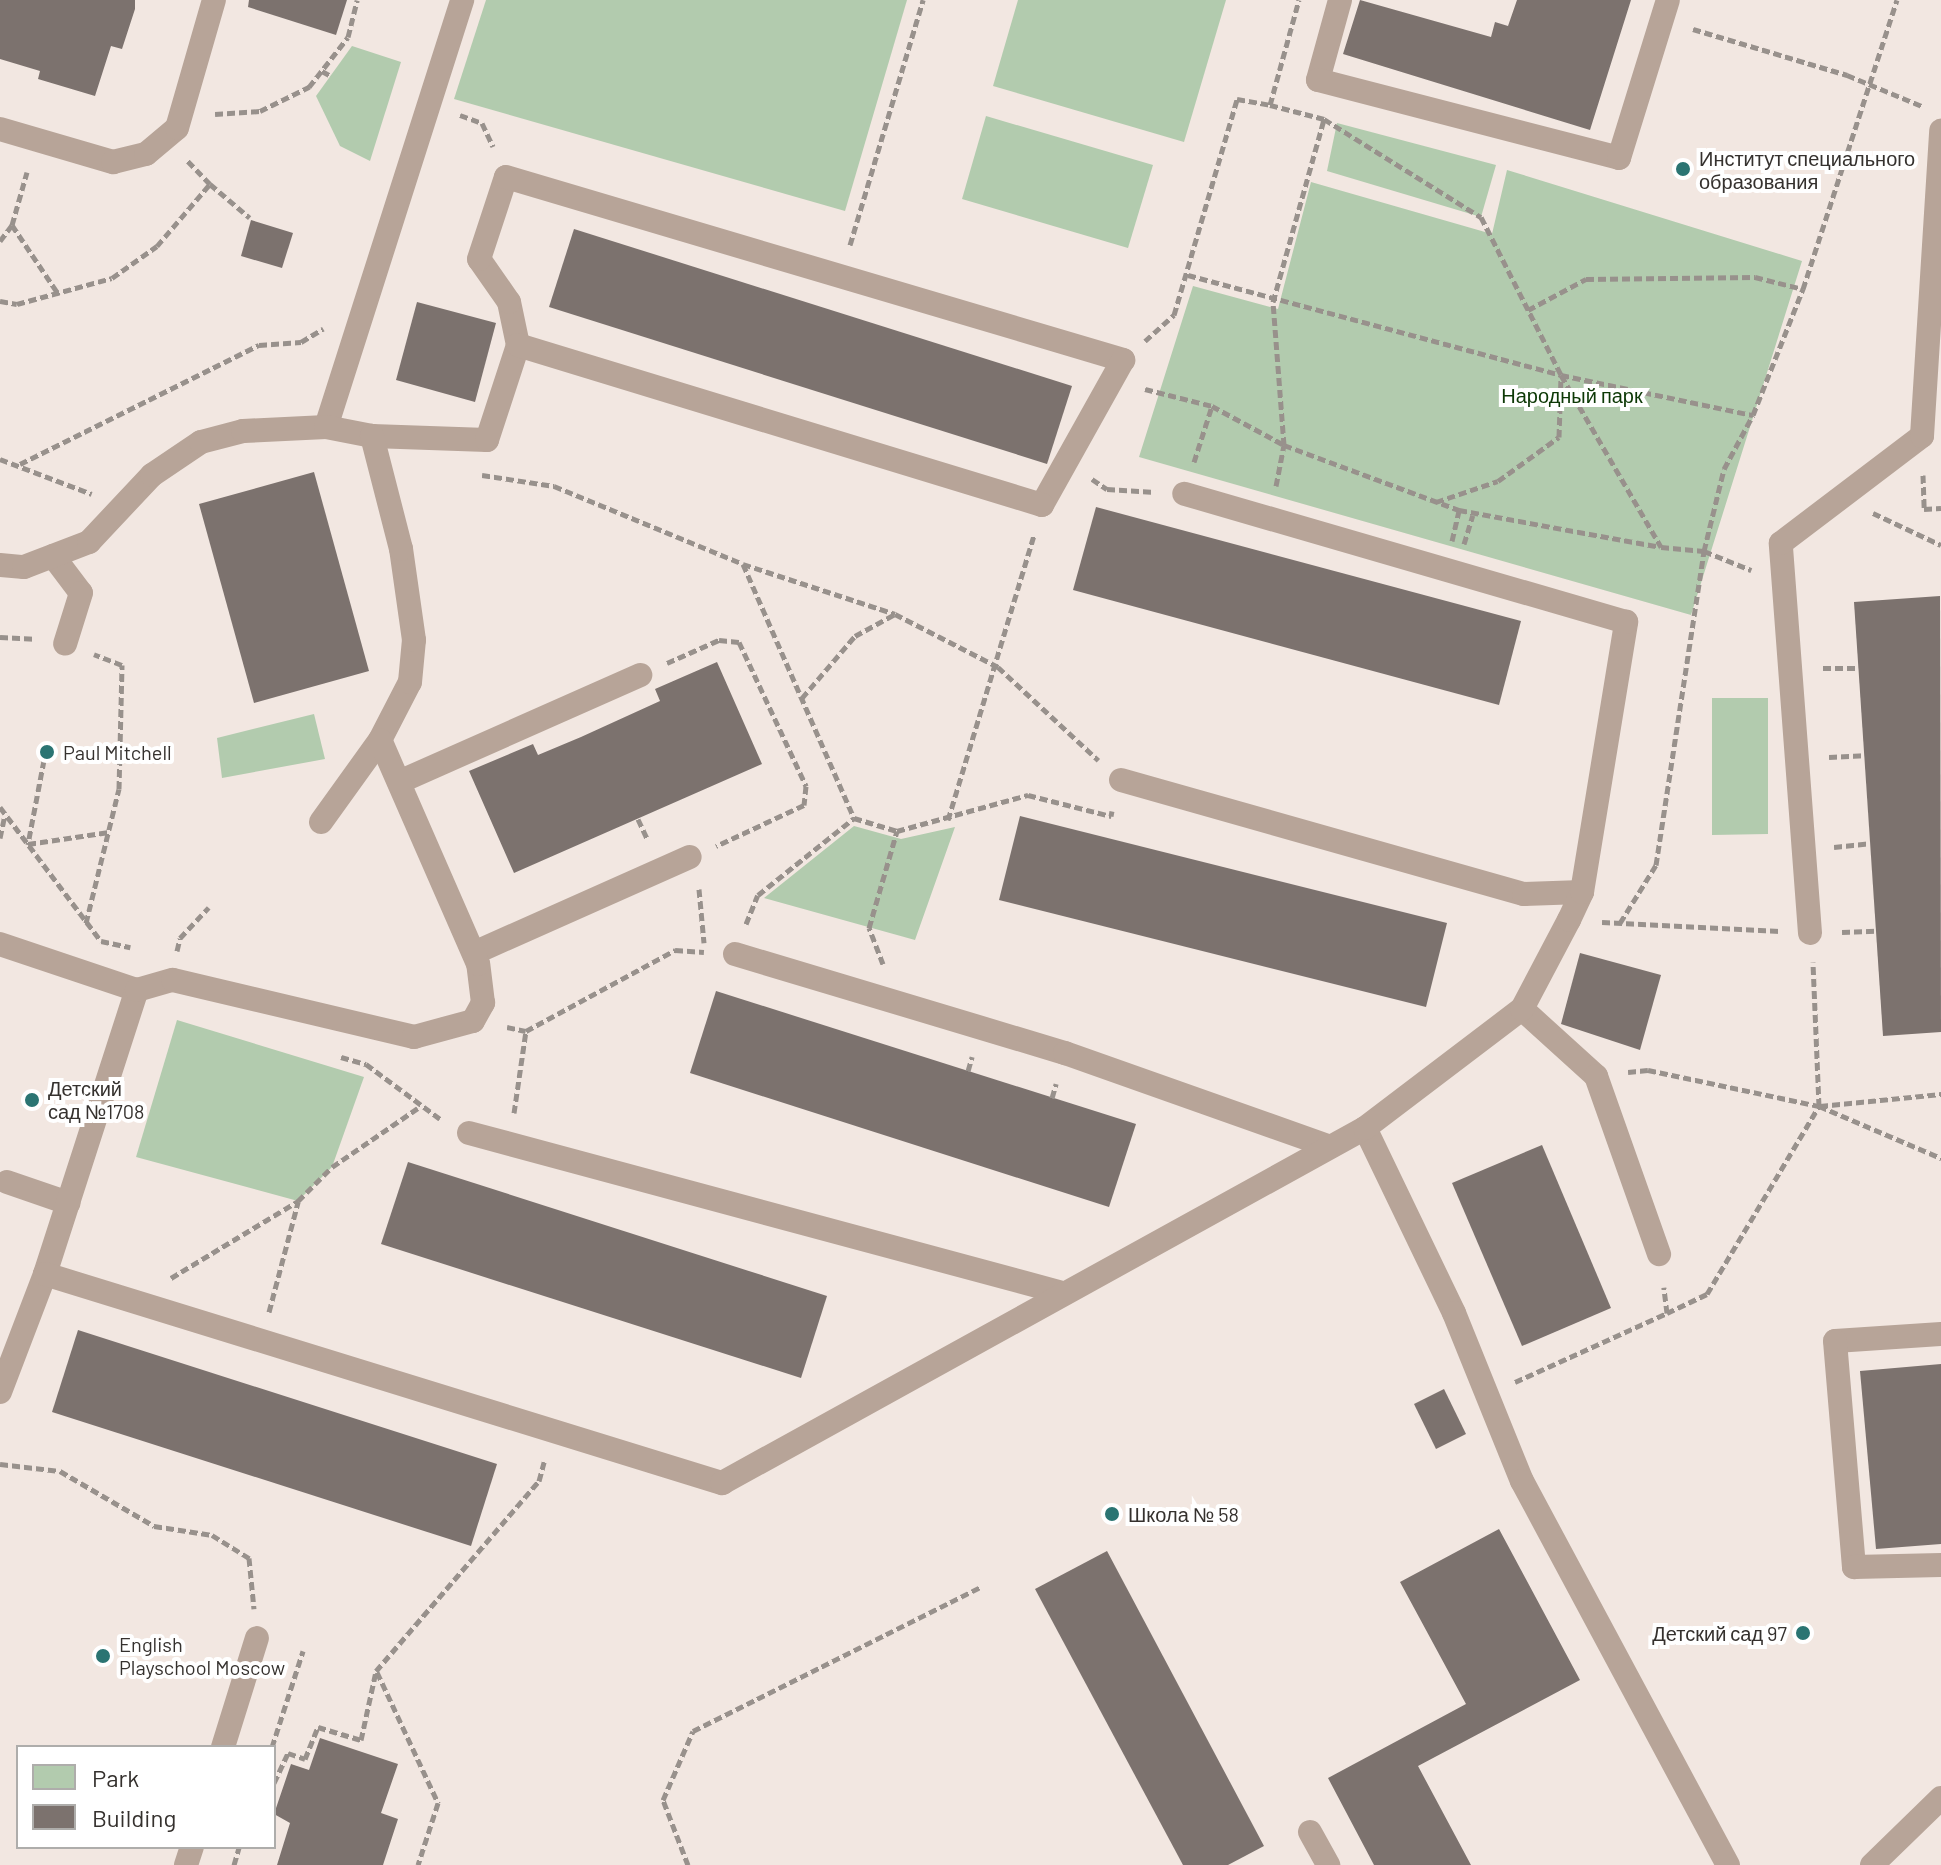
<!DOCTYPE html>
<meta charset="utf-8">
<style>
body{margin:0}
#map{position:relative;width:1941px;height:1865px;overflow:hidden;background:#f2e7e1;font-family:Barlow,sans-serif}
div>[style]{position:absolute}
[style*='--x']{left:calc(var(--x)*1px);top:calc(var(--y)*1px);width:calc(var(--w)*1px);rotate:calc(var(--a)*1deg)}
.green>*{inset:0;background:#b2cbae}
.building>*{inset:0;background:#7c726e}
.path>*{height:5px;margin-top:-2.5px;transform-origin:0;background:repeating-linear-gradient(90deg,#98918c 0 8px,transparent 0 12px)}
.lane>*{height:24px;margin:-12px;padding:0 12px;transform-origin:12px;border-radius:12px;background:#b7a498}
.dots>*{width:22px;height:22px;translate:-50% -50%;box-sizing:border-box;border:4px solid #fff;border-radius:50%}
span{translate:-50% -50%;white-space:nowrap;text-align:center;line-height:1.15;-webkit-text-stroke:8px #fff;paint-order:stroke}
.poi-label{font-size:20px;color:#35312e}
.left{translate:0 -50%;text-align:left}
.right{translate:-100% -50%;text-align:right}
.park-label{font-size:20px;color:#0d3906}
.legend{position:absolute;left:16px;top:1745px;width:260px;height:104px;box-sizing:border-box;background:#fff;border:2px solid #aeadab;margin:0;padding:10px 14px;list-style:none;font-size:24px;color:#35312e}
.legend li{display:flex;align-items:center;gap:16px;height:40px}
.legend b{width:40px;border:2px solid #aeadab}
</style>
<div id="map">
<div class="green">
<div style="clip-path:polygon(486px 0,907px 0,845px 211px,454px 99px)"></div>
<div style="clip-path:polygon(1018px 0,1226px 0,1184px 142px,993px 86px)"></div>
<div style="clip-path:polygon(352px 46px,401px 62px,370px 161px,340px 146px,316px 96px)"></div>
<div style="clip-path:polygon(986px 116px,1153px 165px,1128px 248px,962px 199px)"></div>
<div style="clip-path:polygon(1337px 123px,1496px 165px,1481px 217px,1327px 171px)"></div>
<div style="clip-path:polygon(1507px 170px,1802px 261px,1691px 615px,1139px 457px,1193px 286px,1278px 309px,1311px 182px,1492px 234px)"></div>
<div style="clip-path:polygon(1712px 698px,1768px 698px,1768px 834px,1712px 835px)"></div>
<div style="clip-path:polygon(314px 714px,325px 759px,222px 778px,217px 738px)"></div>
<div style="clip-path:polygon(854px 826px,901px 839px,955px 827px,915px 940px,764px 898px)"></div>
<div style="clip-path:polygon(177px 1020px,364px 1077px,332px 1167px,298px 1201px,136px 1157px)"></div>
</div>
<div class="building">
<div style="clip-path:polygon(0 0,135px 0,135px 9px,122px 49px,111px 46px,95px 96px,38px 79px,40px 71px,0 59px)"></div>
<div style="clip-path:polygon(249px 0,347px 0,336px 35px,248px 7px)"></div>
<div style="clip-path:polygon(1360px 0,1491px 37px,1495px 22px,1508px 26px,1517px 0,1631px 0,1590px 130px,1343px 54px)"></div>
<div style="clip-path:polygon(251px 220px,293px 233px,282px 268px,241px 256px)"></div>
<div style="clip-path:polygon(574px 229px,1072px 386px,1047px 464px,549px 307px)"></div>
<div style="clip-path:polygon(417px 302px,496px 323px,475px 402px,396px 380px)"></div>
<div style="clip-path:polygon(314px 472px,369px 671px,254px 703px,199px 504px)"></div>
<div style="clip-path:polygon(1096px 507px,1521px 621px,1499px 705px,1073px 590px)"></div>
<div style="clip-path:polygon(1940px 596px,1941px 1032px,1883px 1036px,1854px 602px)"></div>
<div style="clip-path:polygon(717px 662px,762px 764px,514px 873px,469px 771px,533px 744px,538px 755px,581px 737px,660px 701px,655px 689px)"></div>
<div style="clip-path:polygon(1020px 816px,1447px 923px,1426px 1007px,999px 900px)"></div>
<div style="clip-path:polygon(1580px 953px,1661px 975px,1640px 1050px,1561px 1024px)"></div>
<div style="clip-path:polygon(716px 991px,1136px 1124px,1109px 1207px,690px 1073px)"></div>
<div style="clip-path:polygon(1542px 1145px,1611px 1308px,1522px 1346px,1452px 1183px)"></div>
<div style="clip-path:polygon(408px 1162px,827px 1296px,801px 1378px,381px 1244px)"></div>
<div style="clip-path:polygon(78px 1330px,497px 1464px,471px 1546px,52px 1412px)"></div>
<div style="clip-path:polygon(1941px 1364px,1941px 1544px,1876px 1549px,1860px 1371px)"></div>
<div style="clip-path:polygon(1444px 1389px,1466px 1434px,1436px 1449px,1414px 1404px)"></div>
<div style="clip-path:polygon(1499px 1529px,1580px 1680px,1418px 1766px,1471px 1865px,1374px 1865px,1328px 1778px,1466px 1704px,1400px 1582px)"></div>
<div style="clip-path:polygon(1107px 1551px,1264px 1846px,1228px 1865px,1183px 1865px,1035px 1589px)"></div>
<div style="clip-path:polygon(320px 1738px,398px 1764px,381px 1813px,398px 1819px,383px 1865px,277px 1865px,290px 1823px,274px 1814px,291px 1764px,309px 1770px)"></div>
</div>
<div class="path">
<div style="--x:1693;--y:29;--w:161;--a:16.6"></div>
<div style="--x:1847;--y:75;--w:81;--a:22.5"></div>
<div style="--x:322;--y:71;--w:10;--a:29"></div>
<div style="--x:1270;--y:105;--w:56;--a:14.5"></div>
<div style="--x:1324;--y:119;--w:185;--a:32"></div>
<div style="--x:1481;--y:217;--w:177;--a:63.1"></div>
<div style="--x:1561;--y:375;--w:199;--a:59.8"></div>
<div style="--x:1661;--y:547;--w:43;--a:5.3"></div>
<div style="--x:1704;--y:551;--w:51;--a:22"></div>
<div style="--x:215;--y:114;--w:45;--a:-3.8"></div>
<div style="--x:260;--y:111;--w:55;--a:-26.1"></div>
<div style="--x:309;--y:87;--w:63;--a:-52"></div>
<div style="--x:348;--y:37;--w:38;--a:-76"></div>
<div style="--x:460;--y:115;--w:23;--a:20"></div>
<div style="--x:482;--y:123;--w:26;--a:65"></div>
<div style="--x:210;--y:184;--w:52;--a:40.4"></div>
<div style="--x:12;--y:225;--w:84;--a:56.1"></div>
<div style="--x:0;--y:241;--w:20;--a:-53"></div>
<div style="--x:12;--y:225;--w:55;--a:-74.2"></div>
<div style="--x:850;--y:245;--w:256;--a:-73.4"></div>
<div style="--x:1188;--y:275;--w:386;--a:15"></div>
<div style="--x:1561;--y:375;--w:196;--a:11.8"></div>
<div style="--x:0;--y:301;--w:17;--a:10"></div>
<div style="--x:17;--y:304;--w:98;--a:-15.3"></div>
<div style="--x:112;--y:278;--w:55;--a:-35.4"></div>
<div style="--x:157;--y:246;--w:82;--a:-49.5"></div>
<div style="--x:210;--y:184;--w:33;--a:-134"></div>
<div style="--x:1528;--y:310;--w:66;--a:-28.1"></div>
<div style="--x:1586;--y:279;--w:169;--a:-0.7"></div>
<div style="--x:1755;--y:277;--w:49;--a:14"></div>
<div style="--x:1145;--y:341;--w:39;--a:-42"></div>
<div style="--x:1174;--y:315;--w:225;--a:-73.7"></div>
<div style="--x:1237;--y:99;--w:34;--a:10"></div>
<div style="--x:1270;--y:105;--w:109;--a:-74.6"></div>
<div style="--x:1145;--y:389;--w:69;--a:14.2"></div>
<div style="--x:1212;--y:406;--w:82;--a:28.4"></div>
<div style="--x:1284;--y:445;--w:187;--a:20.4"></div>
<div style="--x:1459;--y:510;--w:204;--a:10.4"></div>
<div style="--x:0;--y:459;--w:98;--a:20.8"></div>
<div style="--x:1194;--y:462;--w:59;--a:-72.2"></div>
<div style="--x:20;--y:464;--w:267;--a:-26.5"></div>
<div style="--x:259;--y:345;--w:42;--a:-4.1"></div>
<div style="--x:301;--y:342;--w:26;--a:-31"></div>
<div style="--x:482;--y:475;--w:73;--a:8.7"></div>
<div style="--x:554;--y:486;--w:204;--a:22.4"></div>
<div style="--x:743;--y:564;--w:277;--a:66.4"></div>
<div style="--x:1923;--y:475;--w:34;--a:88"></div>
<div style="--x:1924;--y:509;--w:17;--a:-3"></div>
<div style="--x:1092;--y:479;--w:18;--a:34"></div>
<div style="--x:1107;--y:489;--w:48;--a:3.6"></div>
<div style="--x:1276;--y:486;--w:42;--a:-79"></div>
<div style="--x:1284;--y:445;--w:143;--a:-94.4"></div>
<div style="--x:1273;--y:302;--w:190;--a:-74.4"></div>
<div style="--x:1436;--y:502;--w:65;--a:-18.7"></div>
<div style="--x:1498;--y:481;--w:75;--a:-35.8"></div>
<div style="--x:1559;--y:437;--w:61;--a:-88.1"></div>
<div style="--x:1873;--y:513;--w:75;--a:25.2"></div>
<div style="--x:1452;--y:541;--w:32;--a:-77"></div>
<div style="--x:1464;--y:544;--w:30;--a:-73"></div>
<div style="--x:743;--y:564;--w:160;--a:18.2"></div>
<div style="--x:895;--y:614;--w:116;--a:27.2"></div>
<div style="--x:998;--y:667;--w:137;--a:42.9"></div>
<div style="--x:0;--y:637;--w:34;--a:3"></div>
<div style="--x:667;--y:663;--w:57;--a:-23.9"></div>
<div style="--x:719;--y:640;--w:20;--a:6"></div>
<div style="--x:739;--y:642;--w:159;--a:65"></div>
<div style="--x:806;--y:786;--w:19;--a:96"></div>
<div style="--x:804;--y:805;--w:97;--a:155"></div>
<div style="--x:1823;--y:668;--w:35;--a:0"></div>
<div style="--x:802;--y:698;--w:82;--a:-49.5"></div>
<div style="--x:855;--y:636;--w:46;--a:-28.8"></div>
<div style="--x:1829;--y:757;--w:35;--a:-3"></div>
<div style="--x:44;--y:760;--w:86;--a:100.8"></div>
<div style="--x:28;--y:844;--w:82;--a:-8.4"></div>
<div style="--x:0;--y:807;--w:168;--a:53"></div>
<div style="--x:101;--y:941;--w:30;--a:12"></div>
<div style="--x:638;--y:819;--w:23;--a:65"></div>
<div style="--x:948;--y:820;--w:298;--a:-73.2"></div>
<div style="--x:0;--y:838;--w:24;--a:-78"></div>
<div style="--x:1834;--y:847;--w:36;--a:-6"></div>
<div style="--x:699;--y:889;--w:54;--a:84.7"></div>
<div style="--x:1602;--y:922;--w:178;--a:2.9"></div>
<div style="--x:86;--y:923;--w:138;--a:-76.2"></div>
<div style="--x:119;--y:789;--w:124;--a:-88.6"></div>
<div style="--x:122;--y:665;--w:30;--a:-159"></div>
<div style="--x:1620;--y:923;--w:68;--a:-58.2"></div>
<div style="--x:1656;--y:865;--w:318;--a:-81.3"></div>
<div style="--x:1704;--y:551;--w:84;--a:-76.3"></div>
<div style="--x:1724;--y:469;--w:61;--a:-61.8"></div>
<div style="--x:1753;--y:415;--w:136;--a:-68.4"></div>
<div style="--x:1803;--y:289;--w:304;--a:-72"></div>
<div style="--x:746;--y:924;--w:31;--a:-68"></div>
<div style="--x:758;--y:895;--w:123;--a:-38.7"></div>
<div style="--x:854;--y:818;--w:45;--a:16.8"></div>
<div style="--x:897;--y:831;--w:136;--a:-15.4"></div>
<div style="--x:1028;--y:795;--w:86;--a:14.2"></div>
<div style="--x:1111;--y:816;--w:5;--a:-79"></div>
<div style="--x:1842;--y:932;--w:34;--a:-2"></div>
<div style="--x:177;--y:951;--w:13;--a:-77"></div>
<div style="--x:180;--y:938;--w:42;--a:-46.9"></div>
<div style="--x:883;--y:964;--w:39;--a:-111"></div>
<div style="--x:869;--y:928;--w:101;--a:-73.9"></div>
<div style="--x:507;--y:1027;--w:19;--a:12"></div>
<div style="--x:526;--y:1031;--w:170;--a:-28.5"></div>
<div style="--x:675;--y:950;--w:29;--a:4"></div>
<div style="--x:341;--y:1057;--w:26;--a:16"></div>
<div style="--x:366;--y:1064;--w:92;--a:36.6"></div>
<div style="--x:968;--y:1071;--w:15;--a:-74"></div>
<div style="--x:1628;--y:1072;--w:20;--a:-6"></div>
<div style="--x:1648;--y:1070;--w:175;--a:11.9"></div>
<div style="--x:1819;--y:1106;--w:133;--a:23.1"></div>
<div style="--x:1052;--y:1098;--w:15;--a:-74"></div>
<div style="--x:1820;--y:1106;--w:122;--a:-5.7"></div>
<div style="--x:514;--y:1113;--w:83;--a:-81.7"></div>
<div style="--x:171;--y:1278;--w:149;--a:-31.2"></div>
<div style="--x:298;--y:1201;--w:48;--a:-45"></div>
<div style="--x:332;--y:1167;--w:104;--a:-34.5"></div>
<div style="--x:269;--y:1312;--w:114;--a:-75.2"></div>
<div style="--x:1667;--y:1313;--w:44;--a:-25.4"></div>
<div style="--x:1707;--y:1294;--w:219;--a:-59.2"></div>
<div style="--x:1819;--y:1106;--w:144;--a:-92.4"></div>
<div style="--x:1515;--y:1382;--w:167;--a:-24.4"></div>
<div style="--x:1667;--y:1313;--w:26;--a:-97"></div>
<div style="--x:0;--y:1464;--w:60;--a:6.7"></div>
<div style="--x:60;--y:1471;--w:109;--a:30.3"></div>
<div style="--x:154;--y:1526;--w:59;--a:8.8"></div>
<div style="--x:212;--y:1535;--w:44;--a:31.9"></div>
<div style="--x:249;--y:1558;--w:51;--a:84.4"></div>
<div style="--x:377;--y:1672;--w:145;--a:65"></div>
<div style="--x:438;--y:1803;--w:65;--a:107.9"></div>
<div style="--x:272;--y:1747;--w:101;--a:-72.1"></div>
<div style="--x:274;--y:1783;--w:33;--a:-65"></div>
<div style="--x:288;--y:1753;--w:18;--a:19"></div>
<div style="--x:305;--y:1759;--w:35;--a:-68"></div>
<div style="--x:318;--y:1727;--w:45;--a:16.8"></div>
<div style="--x:361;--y:1740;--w:71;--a:-77.7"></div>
<div style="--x:376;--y:1671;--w:250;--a:-49.4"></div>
<div style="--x:539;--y:1481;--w:20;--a:-75"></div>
<div style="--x:234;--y:1865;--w:19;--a:-74"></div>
<div style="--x:688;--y:1865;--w:70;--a:-111"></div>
<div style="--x:663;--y:1800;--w:75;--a:-66.5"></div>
<div style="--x:693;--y:1731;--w:323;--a:-26.6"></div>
</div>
<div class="lane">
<div style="--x:1340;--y:0;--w:83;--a:105.4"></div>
<div style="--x:1318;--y:80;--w:311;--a:14.5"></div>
<div style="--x:1619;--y:158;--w:165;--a:-72.8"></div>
<div style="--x:0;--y:129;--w:118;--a:16.3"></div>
<div style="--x:113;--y:162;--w:34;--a:-14"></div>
<div style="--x:146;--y:154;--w:40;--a:-40"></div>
<div style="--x:177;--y:128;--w:133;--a:-73.9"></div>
<div style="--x:326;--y:427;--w:448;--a:-72.3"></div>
<div style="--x:53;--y:556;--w:46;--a:52.9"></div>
<div style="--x:81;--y:593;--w:53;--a:107.4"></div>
<div style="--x:0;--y:565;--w:24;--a:5"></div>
<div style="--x:24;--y:567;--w:70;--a:-21"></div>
<div style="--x:89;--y:542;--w:92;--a:-46.8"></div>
<div style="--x:152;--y:475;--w:59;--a:-34"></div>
<div style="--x:201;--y:442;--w:43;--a:-14.7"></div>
<div style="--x:243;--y:431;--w:83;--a:-2.8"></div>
<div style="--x:326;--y:427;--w:47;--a:11.1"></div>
<div style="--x:372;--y:436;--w:115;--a:2"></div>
<div style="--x:487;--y:440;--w:100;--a:-71.9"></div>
<div style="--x:518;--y:345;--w:44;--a:-101.8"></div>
<div style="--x:509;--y:302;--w:52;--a:-124.9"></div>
<div style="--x:479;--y:259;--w:86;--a:-71.8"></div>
<div style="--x:506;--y:177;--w:644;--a:16.52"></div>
<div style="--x:1123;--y:360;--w:166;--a:119.2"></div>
<div style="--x:1042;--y:505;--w:548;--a:-163.02"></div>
<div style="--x:1121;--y:780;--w:419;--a:15.8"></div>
<div style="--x:1524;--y:894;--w:58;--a:-2"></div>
<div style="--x:399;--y:782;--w:264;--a:-23.9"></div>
<div style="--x:321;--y:822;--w:101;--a:-54.3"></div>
<div style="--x:380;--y:740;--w:65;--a:-62.7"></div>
<div style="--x:410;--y:682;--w:42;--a:-84.6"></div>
<div style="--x:414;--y:640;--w:92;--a:-98.1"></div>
<div style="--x:401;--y:549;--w:117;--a:-104.4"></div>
<div style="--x:1810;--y:933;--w:391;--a:-94.3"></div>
<div style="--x:1781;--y:543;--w:177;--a:-37.2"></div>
<div style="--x:1922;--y:436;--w:306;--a:-86.4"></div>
<div style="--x:0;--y:944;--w:145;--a:18.6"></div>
<div style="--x:474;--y:953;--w:236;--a:-24"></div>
<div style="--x:735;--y:954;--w:345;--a:16.7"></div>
<div style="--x:1065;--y:1053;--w:281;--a:19.5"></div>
<div style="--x:1522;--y:1009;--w:100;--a:42.2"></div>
<div style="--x:1596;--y:1076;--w:189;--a:70.5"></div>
<div style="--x:1365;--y:1128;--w:205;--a:64.3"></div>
<div style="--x:1454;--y:1313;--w:181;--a:68"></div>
<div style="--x:1522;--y:1481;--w:436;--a:61.8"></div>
<div style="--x:469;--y:1133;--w:611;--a:15.08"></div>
<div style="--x:7;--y:1182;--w:65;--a:19"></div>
<div style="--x:45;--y:1274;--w:299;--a:-72.1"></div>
<div style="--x:137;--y:990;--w:37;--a:-16"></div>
<div style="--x:173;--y:980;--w:248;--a:13.3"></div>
<div style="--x:414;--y:1037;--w:61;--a:-15.2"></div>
<div style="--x:473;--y:1021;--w:21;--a:-61"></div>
<div style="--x:483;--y:1003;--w:39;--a:-97"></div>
<div style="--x:478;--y:964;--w:244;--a:-113.6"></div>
<div style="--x:1941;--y:1334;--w:106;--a:176.2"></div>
<div style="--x:1835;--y:1341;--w:227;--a:85.2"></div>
<div style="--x:1854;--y:1567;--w:87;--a:-1.3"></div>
<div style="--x:0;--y:1392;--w:126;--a:-69.1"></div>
<div style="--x:45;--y:1274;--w:709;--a:17.16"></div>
<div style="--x:722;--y:1483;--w:734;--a:-28.9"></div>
<div style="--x:1365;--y:1128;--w:197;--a:-37.2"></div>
<div style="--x:1522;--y:1009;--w:101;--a:-62.2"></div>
<div style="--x:1569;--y:920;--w:31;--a:-65"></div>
<div style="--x:1582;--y:892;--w:274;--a:-80.7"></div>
<div style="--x:1626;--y:622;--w:460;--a:-163.8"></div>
<div style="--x:223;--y:1747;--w:114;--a:-72.7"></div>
<div style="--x:1310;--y:1832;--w:38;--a:61"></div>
<div style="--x:186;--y:1865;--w:19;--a:-72"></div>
<div style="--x:1872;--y:1865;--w:96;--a:-44.2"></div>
</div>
<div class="dots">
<div style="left:1683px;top:169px;background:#2b7472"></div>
<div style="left:47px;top:752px;background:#2b7472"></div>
<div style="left:32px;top:1100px;background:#2b7472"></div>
<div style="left:1112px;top:1514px;background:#2b7472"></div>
<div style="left:1803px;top:1633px;background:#2b7472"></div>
<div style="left:103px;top:1656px;background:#2b7472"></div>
</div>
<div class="poi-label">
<span class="left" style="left:1699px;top:170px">Институт специального<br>образования</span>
<span class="left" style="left:63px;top:752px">Paul Mitchell</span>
<span class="left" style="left:48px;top:1100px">Детский<br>сад №1708</span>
<span class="left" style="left:1128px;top:1514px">Школа № 58</span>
<span class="right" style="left:1787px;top:1633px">Детский сад 97</span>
<span class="left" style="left:119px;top:1656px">English<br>Playschool Moscow</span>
</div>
<div class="park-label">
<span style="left:1572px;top:395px">Народный парк</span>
</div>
<ul class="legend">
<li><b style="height:22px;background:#b2cbae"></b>Park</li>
<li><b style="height:22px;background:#7c726e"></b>Building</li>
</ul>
</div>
